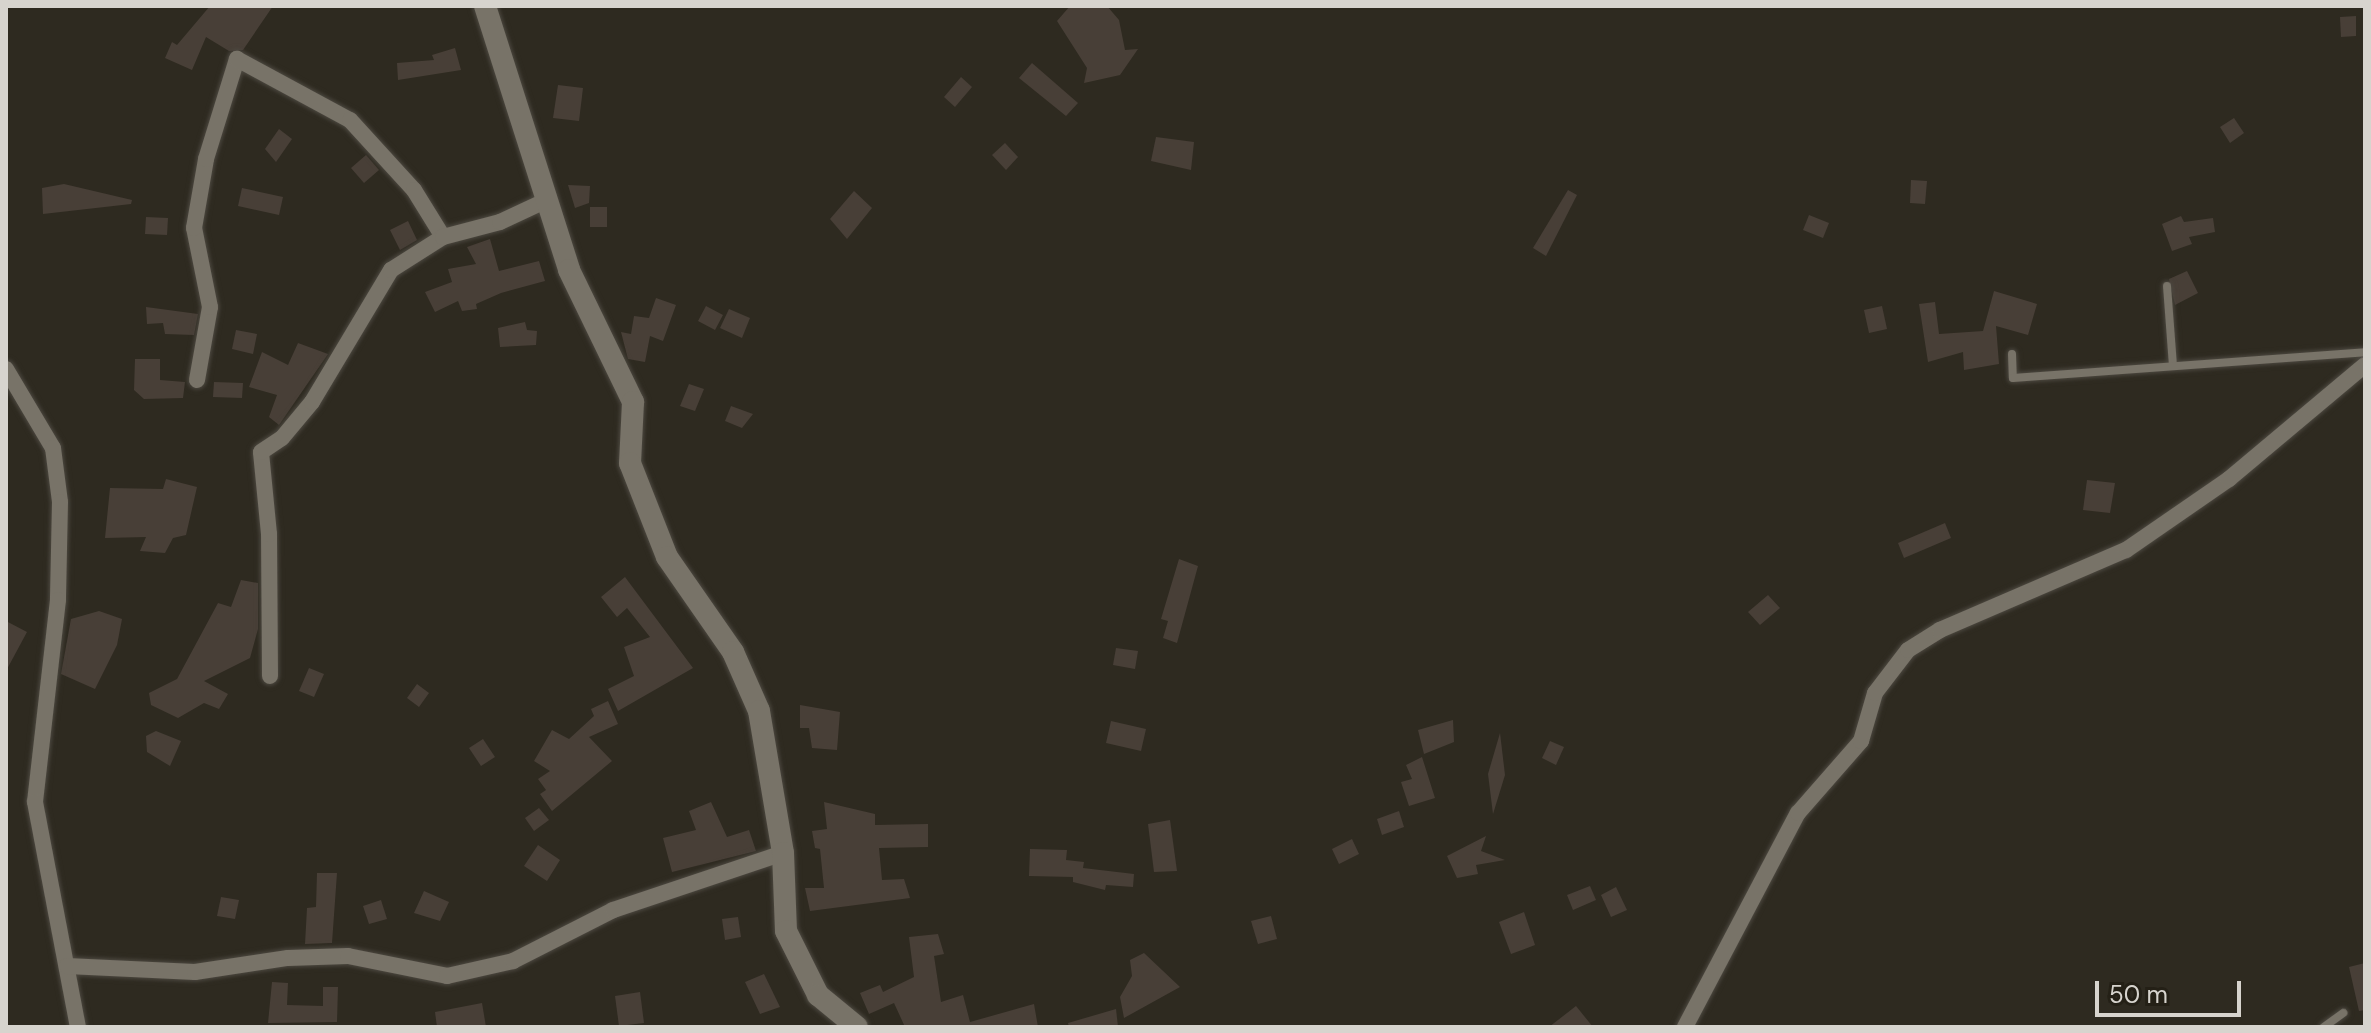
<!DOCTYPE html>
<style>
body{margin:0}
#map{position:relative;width:2371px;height:1033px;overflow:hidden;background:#2e2a20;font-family:"DM Sans",sans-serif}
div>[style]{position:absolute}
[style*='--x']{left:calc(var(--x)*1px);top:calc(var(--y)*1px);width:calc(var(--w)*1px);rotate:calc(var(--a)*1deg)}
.building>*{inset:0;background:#483f37}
.roads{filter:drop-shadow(0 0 2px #4c4840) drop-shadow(0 0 2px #4c4840)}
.service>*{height:8px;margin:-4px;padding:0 4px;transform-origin:4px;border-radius:4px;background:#787368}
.minor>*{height:16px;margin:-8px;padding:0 8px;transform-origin:8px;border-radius:8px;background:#787368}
.secondary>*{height:22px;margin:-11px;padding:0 11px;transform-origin:11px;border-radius:11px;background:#787368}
span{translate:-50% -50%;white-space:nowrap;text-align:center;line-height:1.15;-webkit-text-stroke:8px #242016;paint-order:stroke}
.frame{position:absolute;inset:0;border:8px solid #d7d4ce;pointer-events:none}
.scale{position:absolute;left:2095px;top:981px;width:146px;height:36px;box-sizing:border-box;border:4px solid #d7d4ce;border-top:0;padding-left:10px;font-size:24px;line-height:28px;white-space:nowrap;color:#d7d4ce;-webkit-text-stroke:6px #242016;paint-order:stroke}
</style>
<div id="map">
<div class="building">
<div style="clip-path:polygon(210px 6px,273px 6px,243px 50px,229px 51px,206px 37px,192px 70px,165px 58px,172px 42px,177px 45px)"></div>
<div style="clip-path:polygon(1070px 6px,1107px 6px,1119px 20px,1125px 50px,1138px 49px,1120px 75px,1084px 83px,1087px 68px,1057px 21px)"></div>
<div style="clip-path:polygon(2356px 16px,2356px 36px,2341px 37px,2340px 17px)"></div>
<div style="clip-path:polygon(455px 48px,461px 70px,398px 80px,397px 63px,434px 60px,432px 55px)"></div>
<div style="clip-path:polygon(1032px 63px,1078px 103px,1066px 116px,1019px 78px)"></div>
<div style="clip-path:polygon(961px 77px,972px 87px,955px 107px,944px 97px)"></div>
<div style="clip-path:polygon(558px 85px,583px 88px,579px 121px,553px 118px)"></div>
<div style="clip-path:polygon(2234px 118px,2244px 133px,2230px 143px,2220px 127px)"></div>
<div style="clip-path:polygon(279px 129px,292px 139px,276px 162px,265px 149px)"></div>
<div style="clip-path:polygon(1156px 137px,1194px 142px,1191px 170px,1151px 161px)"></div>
<div style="clip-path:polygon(1005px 143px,1018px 157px,1006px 170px,992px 155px)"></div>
<div style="clip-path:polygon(366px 155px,379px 170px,364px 183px,351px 168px)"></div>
<div style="clip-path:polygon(1911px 180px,1927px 181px,1925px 204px,1910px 203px)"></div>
<div style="clip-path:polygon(64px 184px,132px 200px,131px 204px,43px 214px,42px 188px)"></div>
<div style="clip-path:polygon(568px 185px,590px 186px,589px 203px,575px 208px)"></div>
<div style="clip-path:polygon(242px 188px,283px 197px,279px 215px,238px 206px)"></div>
<div style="clip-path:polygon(1568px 190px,1577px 195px,1546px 256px,1533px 248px)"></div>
<div style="clip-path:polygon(854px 191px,872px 208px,847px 239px,830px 219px)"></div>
<div style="clip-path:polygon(590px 207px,607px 207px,607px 227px,590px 227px)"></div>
<div style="clip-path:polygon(1809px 215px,1829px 223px,1823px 238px,1803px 230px)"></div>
<div style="clip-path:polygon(2181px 216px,2184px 222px,2213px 218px,2215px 232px,2189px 237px,2192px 244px,2172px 251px,2162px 224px)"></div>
<div style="clip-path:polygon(146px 217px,168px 218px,167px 235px,145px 234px)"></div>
<div style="clip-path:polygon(408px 221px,417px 240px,400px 250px,390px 230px)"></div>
<div style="clip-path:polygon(490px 239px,499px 271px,539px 261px,545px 281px,501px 293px,476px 304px,477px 309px,462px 311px,458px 301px,435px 312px,425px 292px,452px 282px,448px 269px,476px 264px,467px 247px)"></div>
<div style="clip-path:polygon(2187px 271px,2198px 293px,2175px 305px,2169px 279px)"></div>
<div style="clip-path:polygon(1994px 291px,2037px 304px,2028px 335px,1996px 326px,1999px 364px,1964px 370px,1963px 352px,1928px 362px,1919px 304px,1935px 302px,1939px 334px,1983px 331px)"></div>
<div style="clip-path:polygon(656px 298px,676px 305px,663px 341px,650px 336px,645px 362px,628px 359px,621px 332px,631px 334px,634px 316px,649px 318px)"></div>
<div style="clip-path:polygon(706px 306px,723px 315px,715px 330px,698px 321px)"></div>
<div style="clip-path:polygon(1882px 306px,1887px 329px,1869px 333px,1864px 310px)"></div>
<div style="clip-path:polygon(146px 307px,198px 314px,194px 335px,165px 334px,163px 323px,147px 324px)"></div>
<div style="clip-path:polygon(729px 309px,750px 318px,742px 338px,720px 328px)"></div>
<div style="clip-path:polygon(525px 322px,527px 330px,537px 331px,536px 345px,500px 347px,498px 328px)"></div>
<div style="clip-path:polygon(236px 330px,257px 334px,253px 354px,232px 349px)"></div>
<div style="clip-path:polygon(298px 343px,328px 354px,279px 425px,269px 417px,277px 395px,249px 387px,262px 352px,288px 365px)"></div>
<div style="clip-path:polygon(135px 359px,160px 359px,160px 380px,185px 382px,183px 398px,144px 399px,134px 390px)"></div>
<div style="clip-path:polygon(214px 382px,243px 383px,242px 398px,213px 397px)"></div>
<div style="clip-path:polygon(689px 384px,704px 389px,695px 411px,680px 406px)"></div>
<div style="clip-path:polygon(731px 406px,753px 414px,742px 428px,725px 421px)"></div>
<div style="clip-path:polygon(166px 479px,197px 487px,186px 535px,173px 538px,165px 553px,140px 551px,146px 537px,105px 538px,110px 488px,163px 489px)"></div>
<div style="clip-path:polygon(2087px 480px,2115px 483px,2110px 513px,2083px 510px)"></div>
<div style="clip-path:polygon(1945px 523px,1951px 538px,1904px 558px,1898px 543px)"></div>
<div style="clip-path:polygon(1179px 559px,1198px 566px,1177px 643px,1163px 638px,1168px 621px,1161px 619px)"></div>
<div style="clip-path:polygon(625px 577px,693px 668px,618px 711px,608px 689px,634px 676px,624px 647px,650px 637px,627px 608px,617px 617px,601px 597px)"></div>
<div style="clip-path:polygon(241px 580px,258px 583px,258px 629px,250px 658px,204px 681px,228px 694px,219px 709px,204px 703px,178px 718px,151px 705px,149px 693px,177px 679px,218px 603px,231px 607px)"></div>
<div style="clip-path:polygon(1768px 595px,1780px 608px,1760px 625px,1748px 612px)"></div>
<div style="clip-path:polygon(99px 611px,122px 619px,117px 645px,95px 689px,61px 674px,71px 619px)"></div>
<div style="clip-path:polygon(6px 621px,27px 632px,6px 671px)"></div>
<div style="clip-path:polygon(1116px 648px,1138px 651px,1135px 669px,1113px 665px)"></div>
<div style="clip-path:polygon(309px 668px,324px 674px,314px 697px,299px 691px)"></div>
<div style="clip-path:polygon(417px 684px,429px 693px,419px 707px,407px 698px)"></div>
<div style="clip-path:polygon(608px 701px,618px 724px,589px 737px,612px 761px,552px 811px,540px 794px,546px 790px,538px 779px,550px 771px,534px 761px,552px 730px,569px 739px,594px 716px,591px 709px)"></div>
<div style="clip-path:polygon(800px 705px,840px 712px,837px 750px,812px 748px,809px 728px,800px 728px)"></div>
<div style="clip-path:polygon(1453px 720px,1454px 742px,1424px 754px,1418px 730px)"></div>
<div style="clip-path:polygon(1111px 721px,1146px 729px,1141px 751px,1106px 743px)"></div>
<div style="clip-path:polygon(156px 731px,181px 741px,170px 766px,147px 752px,146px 736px)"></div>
<div style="clip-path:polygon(1500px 733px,1505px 775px,1493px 814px,1488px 774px)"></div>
<div style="clip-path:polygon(483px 739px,495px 757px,481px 766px,469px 748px)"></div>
<div style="clip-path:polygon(1550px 741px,1564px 747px,1556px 765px,1542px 758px)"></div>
<div style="clip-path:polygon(1422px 757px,1435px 798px,1409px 806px,1401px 782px,1412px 779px,1406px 765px)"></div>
<div style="clip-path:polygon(711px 802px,727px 837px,749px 830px,756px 851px,672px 872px,663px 838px,696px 830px,689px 811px)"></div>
<div style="clip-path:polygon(824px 802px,875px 814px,875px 825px,928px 824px,928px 847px,879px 848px,882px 880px,904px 879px,910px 898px,810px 911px,805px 888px,824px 888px,820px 849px,815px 848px,812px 831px,827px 829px)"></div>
<div style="clip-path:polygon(539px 808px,549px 820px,534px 831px,525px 818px)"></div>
<div style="clip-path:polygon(1399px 811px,1404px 827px,1382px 835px,1377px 819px)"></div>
<div style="clip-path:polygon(1170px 820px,1177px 871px,1154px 872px,1148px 824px)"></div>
<div style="clip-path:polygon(1486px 836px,1481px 851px,1505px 860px,1476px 865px,1478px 874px,1457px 878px,1447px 856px)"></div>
<div style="clip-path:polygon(1352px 839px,1359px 854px,1339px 864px,1332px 849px)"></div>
<div style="clip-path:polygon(538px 845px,560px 860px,547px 881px,524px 866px)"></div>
<div style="clip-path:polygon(1030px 849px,1067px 850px,1066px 860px,1084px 862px,1083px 868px,1134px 874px,1133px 887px,1106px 885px,1105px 890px,1073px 882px,1073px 877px,1029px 876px)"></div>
<div style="clip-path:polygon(317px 873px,337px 873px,332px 943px,305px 944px,307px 908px,316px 907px)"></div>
<div style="clip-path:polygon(1590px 886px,1596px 900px,1573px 910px,1567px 895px)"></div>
<div style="clip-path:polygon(1616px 887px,1627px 910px,1611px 917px,1601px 895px)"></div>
<div style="clip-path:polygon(424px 891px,449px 902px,440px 921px,414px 913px)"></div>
<div style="clip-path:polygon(221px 897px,239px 900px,235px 919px,217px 916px)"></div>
<div style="clip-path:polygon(381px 900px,387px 919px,369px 924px,363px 906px)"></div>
<div style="clip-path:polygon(1524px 912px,1535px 945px,1511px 954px,1499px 922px)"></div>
<div style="clip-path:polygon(1271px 916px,1277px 939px,1258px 944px,1251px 921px)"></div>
<div style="clip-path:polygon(738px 917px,741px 937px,725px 940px,722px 919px)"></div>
<div style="clip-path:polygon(938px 934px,944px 954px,934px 956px,941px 1002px,963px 995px,970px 1022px,1034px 1004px,1038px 1027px,905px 1027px,894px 1003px,869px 1014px,860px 993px,880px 985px,883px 992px,914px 977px,909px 937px)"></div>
<div style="clip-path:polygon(1144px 953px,1180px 987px,1124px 1018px,1120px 997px,1132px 976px,1130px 960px)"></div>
<div style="clip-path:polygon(2365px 963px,2365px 1010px,2359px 1011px,2349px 967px)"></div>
<div style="clip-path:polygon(764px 974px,780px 1007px,760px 1014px,745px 982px)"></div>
<div style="clip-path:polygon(272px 982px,288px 983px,287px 1005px,323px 1006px,323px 987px,338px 987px,337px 1022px,268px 1023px)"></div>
<div style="clip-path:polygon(640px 992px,644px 1023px,619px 1026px,615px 996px)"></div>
<div style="clip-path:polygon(482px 1003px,486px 1027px,437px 1027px,435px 1012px)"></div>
<div style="clip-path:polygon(1576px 1006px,1593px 1027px,1549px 1027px)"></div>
<div style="clip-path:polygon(1116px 1009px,1118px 1027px,1069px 1027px,1068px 1023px)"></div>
</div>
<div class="roads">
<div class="service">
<div style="--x:2167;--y:286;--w:80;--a:85.7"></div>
<div style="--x:2012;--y:354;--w:24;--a:88"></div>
<div style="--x:2013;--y:378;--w:353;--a:-4.2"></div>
<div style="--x:2324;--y:1027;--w:24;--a:-36"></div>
</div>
<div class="minor">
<div style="--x:6;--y:369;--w:92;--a:59.3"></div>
<div style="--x:53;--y:448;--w:54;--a:82.6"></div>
<div style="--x:60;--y:502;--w:98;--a:91.2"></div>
<div style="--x:58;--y:600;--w:203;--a:96.5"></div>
<div style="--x:35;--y:802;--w:229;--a:79.2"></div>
<div style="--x:197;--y:380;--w:74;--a:-79.9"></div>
<div style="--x:210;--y:307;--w:81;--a:-101.4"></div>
<div style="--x:194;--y:228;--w:70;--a:-80.1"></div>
<div style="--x:206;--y:159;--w:105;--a:-72.8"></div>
<div style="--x:237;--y:59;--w:128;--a:28.4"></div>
<div style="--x:350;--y:120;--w:95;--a:47.6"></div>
<div style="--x:414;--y:190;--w:55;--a:58.3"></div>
<div style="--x:270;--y:676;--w:142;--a:-90.4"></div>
<div style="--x:269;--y:534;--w:82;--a:-95.6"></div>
<div style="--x:261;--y:452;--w:25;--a:-34"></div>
<div style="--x:282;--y:438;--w:47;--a:-50.2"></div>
<div style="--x:312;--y:402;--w:154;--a:-59.1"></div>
<div style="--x:391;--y:270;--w:62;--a:-32.4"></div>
<div style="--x:443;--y:237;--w:59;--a:-14.7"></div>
<div style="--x:500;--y:222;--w:52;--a:-25.1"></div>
<div style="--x:67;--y:966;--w:128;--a:2.7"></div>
<div style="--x:195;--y:972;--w:94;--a:-8.6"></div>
<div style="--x:288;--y:958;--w:60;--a:-1.9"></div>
<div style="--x:348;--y:956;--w:101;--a:11.4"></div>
<div style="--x:447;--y:976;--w:68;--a:-12.8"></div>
<div style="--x:513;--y:961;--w:112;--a:-27"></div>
<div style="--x:613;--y:910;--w:179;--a:-18.5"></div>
<div style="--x:1685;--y:1027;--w:242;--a:-62.2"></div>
<div style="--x:1798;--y:813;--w:96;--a:-48.8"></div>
<div style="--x:1861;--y:741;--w:50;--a:-73.7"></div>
<div style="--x:1875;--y:693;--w:54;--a:-52.5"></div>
<div style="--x:1908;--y:650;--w:38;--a:-32"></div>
<div style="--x:1940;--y:630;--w:202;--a:-23.3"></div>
<div style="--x:2126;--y:550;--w:125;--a:-34.6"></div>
<div style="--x:2229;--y:479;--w:177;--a:-40"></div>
</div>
<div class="secondary">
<div style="--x:485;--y:6;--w:277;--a:72.3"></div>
<div style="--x:569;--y:270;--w:147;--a:64.1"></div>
<div style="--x:633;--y:402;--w:61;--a:92.8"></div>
<div style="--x:630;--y:463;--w:101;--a:68.5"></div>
<div style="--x:667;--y:557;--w:116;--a:55.2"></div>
<div style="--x:733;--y:652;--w:64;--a:66.2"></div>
<div style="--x:759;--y:711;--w:144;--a:80.4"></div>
<div style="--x:783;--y:853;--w:78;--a:87.8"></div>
<div style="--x:786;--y:931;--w:72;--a:63.4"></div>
<div style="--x:818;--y:995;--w:50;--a:39.4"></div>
</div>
</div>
<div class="frame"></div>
<div class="scale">50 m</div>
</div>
